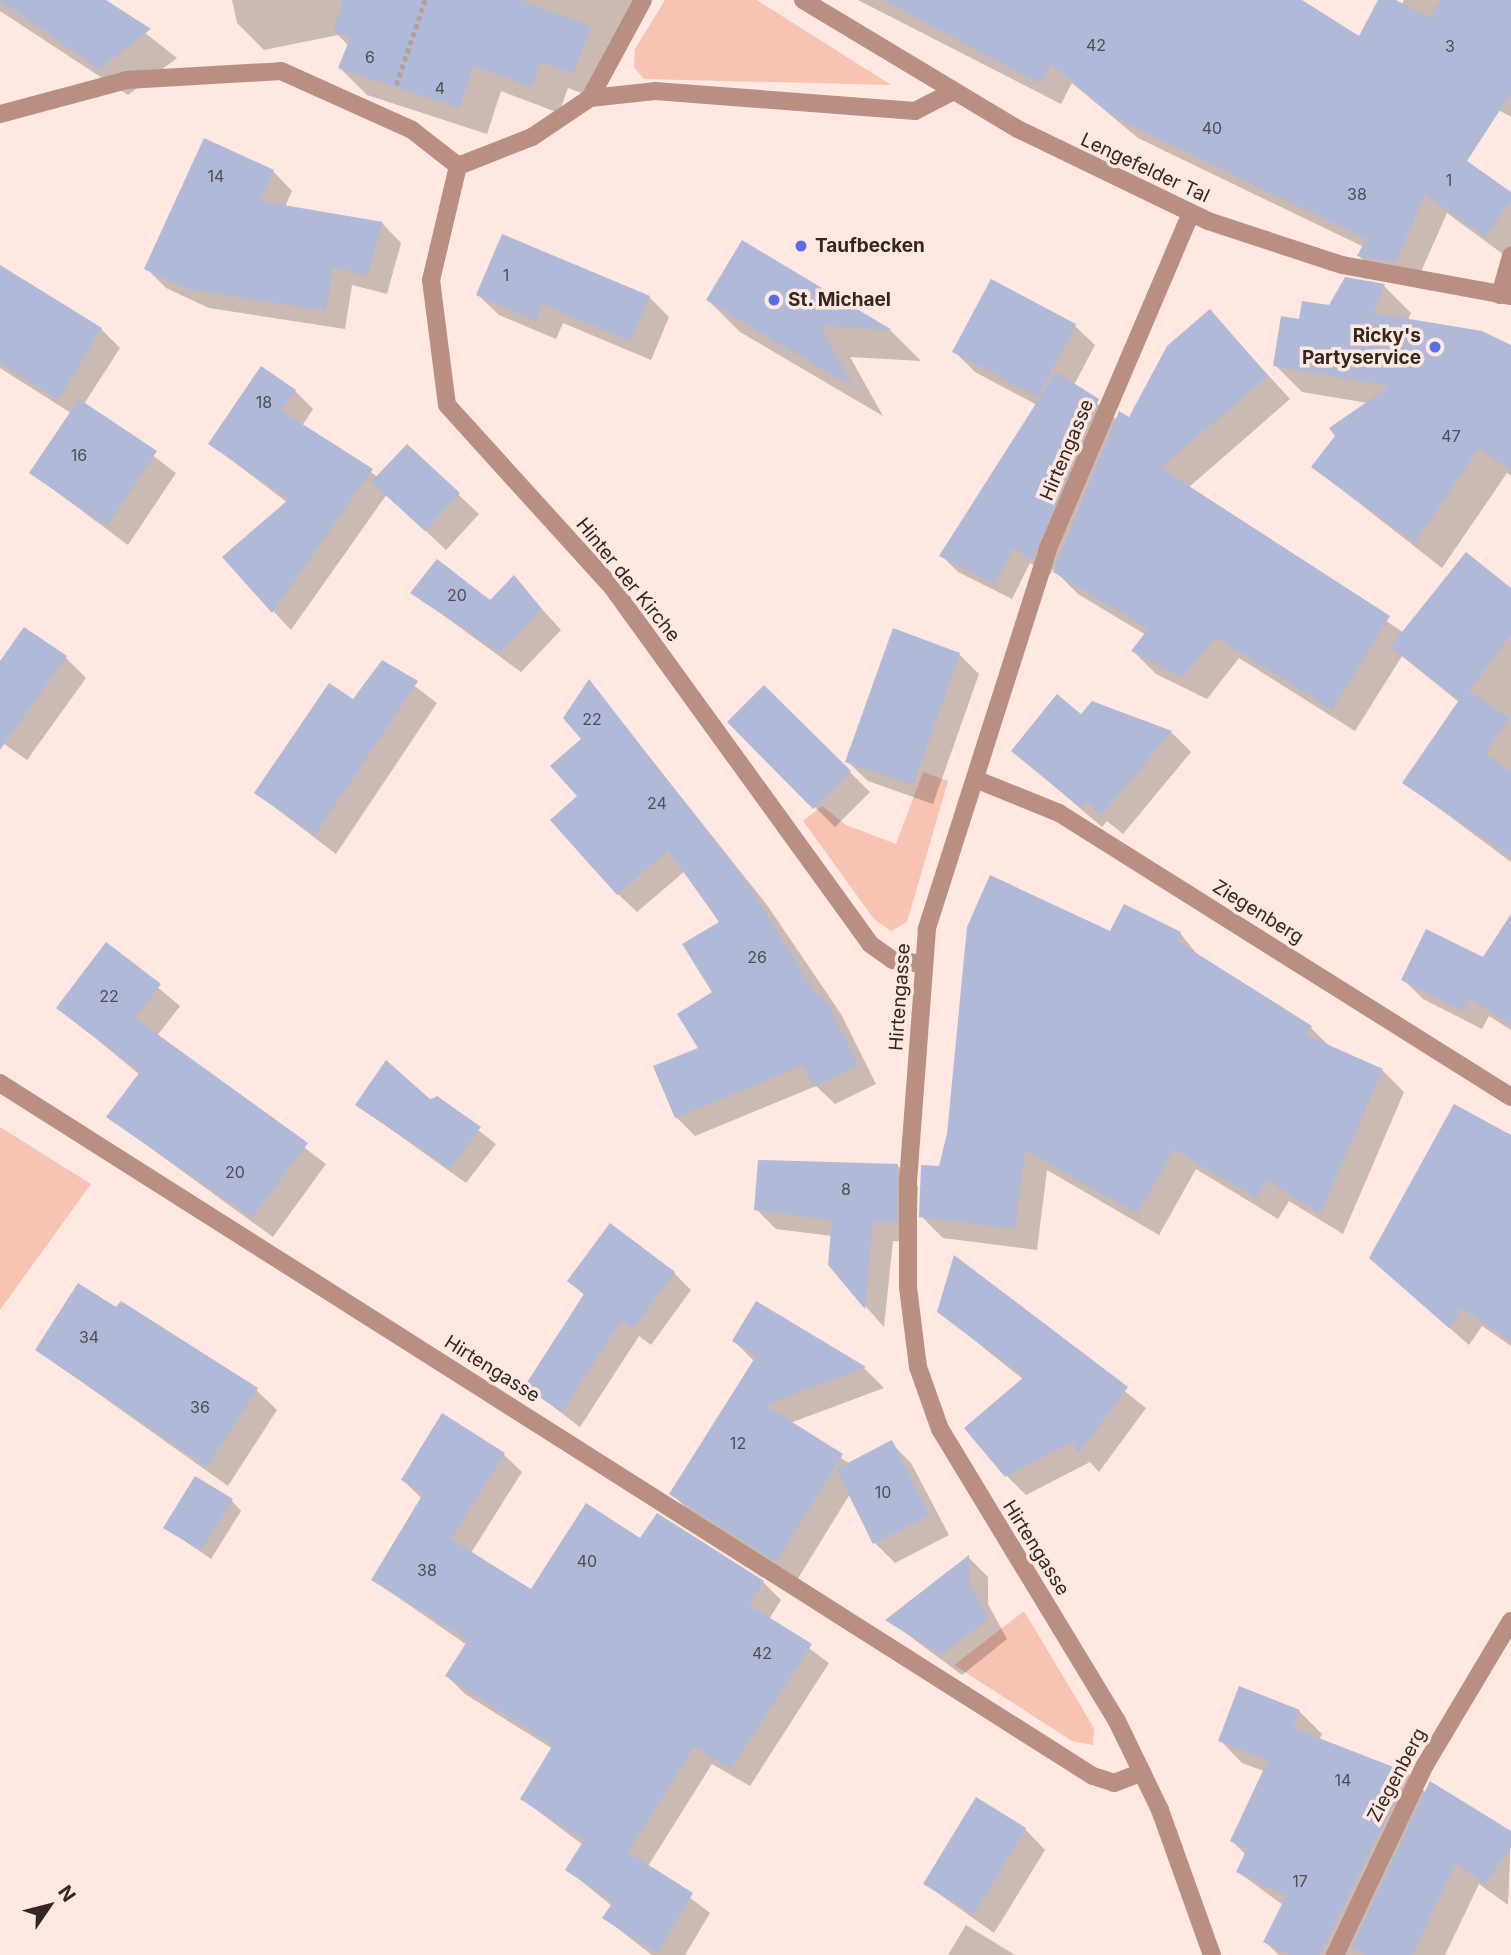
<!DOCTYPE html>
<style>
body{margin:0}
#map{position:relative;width:1511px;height:1955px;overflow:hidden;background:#fee8e1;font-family:Inter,sans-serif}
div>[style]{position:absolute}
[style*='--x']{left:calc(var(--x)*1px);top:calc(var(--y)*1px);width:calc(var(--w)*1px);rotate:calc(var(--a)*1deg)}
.green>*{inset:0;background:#f7c4b3}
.shadow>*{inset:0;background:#0003}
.building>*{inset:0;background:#b0b9d7}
.path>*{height:4.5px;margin-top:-2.25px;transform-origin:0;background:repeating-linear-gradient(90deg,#b4a19b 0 5px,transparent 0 8.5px)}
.service>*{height:18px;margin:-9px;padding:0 9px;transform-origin:9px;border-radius:9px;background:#b88f81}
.minor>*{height:18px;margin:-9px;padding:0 9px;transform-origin:9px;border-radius:9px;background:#b88f81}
.tertiary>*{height:18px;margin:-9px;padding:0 9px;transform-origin:9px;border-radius:9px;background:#b88f81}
.dots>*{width:19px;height:19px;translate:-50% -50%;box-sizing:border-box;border:4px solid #fee8e1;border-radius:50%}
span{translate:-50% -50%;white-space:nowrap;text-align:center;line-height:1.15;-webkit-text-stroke:7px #fee8e1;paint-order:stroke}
.number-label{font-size:16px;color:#534c4f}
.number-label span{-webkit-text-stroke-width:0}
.street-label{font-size:19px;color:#342722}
.poi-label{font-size:19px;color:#342722;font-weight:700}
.left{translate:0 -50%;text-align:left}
.right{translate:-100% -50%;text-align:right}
.north{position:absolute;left:14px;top:1871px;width:70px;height:70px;-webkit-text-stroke:5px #fee8e1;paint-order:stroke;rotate:55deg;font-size:19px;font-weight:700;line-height:28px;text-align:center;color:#342722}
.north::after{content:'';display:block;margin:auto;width:24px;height:32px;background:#342722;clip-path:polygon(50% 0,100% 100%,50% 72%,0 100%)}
</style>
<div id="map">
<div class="green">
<div style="clip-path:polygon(665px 0,757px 0,891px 85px,644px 79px,634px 67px,635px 49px)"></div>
<div style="clip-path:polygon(923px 772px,948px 781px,907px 922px,891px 931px,874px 919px,803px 821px,822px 806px,846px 825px,896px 844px)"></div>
<div style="clip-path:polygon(0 1127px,91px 1184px,0 1310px)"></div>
<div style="clip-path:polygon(1024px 1611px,1094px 1728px,1093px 1745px,1072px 1741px,954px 1665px)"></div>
</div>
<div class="shadow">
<div style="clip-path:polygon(0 0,103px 0,177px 58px,128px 95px,0 11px)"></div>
<div style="clip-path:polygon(232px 0,635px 0,600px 100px,568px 88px,559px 113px,501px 91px,487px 134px,367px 95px,340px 68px,349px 46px,338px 35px,264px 50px,237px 23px)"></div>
<div style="clip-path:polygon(858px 0,1302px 0,1324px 63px,1511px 194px,1511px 251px,1507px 257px,1447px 213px,1416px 283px,1380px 277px,1359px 256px,1364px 247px,1138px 138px,1072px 83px,1061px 104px)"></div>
<div style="clip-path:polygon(1404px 0,1511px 0,1511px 117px,1411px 61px,1385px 34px)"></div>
<div style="clip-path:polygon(273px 171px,292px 191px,285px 207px,382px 223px,401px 243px,387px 294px,352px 285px,345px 329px,209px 308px,166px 288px,146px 268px)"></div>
<div style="clip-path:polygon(743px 243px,891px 331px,921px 361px,850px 357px,883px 416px,740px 332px,708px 300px)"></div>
<div style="clip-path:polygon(0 267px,101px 329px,120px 348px,84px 404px,176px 473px,128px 545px,31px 473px,71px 413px,0 368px)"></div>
<div style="clip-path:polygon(1346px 279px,1384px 286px,1411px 313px,1408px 320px,1511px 347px,1511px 476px,1507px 473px,1442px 568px,1313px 467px,1368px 403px,1302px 392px,1275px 365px,1300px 321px,1330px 307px)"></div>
<div style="clip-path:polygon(478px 295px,649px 297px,669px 317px,651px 360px,563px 323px,556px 339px,499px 315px)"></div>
<div style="clip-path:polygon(1210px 311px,1290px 399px,1188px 488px,1404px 633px,1511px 590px,1511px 862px,1405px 783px,1460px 703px,1402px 656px,1355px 731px,1239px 658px,1207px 699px,1156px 674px,1133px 651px,1146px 635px,1078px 594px,1053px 569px,1050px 575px,1030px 563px,1012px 599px,958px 572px,941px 555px,1037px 405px,975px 372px,955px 352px,1074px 325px,1095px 345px,1074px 385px,1117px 420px,1129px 420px)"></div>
<div style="clip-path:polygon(295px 391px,313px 409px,302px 426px,378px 477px,407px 446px,479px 514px,446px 550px,387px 494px,291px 630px,224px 558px,288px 503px,210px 444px)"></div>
<div style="clip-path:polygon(514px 578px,561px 630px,521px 672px,413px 593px,490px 602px)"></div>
<div style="clip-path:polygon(959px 654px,979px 674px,933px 804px,868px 781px,847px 761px)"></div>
<div style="clip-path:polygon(66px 658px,86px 678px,27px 760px,0 741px,0 664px)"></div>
<div style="clip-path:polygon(383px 662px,437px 703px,336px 854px,256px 793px,353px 702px)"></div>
<div style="clip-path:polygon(589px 681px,767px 905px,841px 1014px,876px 1084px,835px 1104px,816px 1086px,695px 1136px,676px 1117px,715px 993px,721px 922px,685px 871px,637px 912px,618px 894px,580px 797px)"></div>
<div style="clip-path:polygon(764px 687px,870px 792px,835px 827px,729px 722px)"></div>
<div style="clip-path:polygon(1081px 717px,1171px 732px,1191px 752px,1123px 834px,1107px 821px,1102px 827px,1013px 751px)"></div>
<div style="clip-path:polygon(1111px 933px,1180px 933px,1200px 958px,1311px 1028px,1331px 1048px,1382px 1070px,1404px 1092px,1343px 1234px,1289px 1201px,1278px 1219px,1196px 1169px,1159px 1235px,1047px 1170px,1037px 1250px,943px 1238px,921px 1216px,940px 1167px)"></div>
<div style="clip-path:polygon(107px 945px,180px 1006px,157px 1036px,326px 1164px,273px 1237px,108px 1117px,140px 1075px,59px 1008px)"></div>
<div style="clip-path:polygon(1511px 958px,1511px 1030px,1489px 1016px,1482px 1029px,1423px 999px,1403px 979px)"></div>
<div style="clip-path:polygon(437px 1098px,496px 1144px,466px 1183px,357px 1105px)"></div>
<div style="clip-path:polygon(1511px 1137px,1511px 1346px,1482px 1326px,1469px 1345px,1391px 1277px)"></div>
<div style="clip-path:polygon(897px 1165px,918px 1186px,916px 1242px,893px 1241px,884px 1327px,829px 1265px,832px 1236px,776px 1229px,756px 1209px)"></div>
<div style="clip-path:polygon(955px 1258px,1146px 1408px,1099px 1472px,1090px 1462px,1026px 1495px,1006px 1475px,1024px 1380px,939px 1312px)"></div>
<div style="clip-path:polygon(674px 1273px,691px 1290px,651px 1345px,639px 1336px,580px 1427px,526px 1386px,585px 1296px,569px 1281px)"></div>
<div style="clip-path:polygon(756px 1304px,865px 1369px,884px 1388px,790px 1423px,850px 1464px,891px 1443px,911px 1463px,949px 1535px,895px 1563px,875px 1543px,850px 1494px,797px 1580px,691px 1513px,671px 1493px,755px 1362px,734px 1341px)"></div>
<div style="clip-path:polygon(37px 1350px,256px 1390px,277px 1410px,228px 1486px)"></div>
<div style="clip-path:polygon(503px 1454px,522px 1472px,471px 1553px,531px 1591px,641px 1541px,763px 1582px,781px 1600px,769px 1619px,829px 1663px,750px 1786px,712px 1764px,648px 1866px,710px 1913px,685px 1955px,652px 1955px,604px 1918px,612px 1906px,568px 1870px,583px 1845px,522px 1799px,553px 1749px,465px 1694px,447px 1676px,467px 1645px,373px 1580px,421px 1498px,403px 1480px)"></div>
<div style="clip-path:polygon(232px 1501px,241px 1511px,211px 1559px,166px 1528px)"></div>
<div style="clip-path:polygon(969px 1558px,988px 1577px,988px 1604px,1007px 1639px,962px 1675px,888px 1620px)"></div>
<div style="clip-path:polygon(1299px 1711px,1322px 1734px,1319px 1740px,1408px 1774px,1426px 1793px,1511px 1833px,1508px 1905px,1479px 1884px,1445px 1955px,1279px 1955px,1265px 1942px,1283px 1905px,1238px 1872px,1246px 1855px,1232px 1841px,1264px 1771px,1242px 1763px,1220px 1740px)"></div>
<div style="clip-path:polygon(1025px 1829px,1045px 1850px,994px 1933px,925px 1884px)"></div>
<div style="clip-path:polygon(966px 1925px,1015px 1955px,948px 1955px)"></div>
</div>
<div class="building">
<div style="clip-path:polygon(0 0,106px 0,151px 29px,99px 69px)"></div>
<div style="clip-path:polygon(343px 0,521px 0,591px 27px,573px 74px,541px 62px,531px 87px,473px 65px,460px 108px,338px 68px,350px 38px,333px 32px)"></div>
<div style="clip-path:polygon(884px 0,1302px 0,1359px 36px,1378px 0,1396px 0,1429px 18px,1441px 0,1511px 0,1511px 93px,1467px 161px,1511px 192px,1511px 201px,1485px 237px,1425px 194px,1395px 263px,1357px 256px,1366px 239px,1114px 117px,1051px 64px,1040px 84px)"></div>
<div style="clip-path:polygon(204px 138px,274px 170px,260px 201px,383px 222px,367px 276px,333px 267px,326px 311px,188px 289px,144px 269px)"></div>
<div style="clip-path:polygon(502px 234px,650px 296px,630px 341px,542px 304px,536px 321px,476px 295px)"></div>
<div style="clip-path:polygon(742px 240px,892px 330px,820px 326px,854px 388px,706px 300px)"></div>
<div style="clip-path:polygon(0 265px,102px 328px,58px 400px,0 363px)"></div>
<div style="clip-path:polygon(1345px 277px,1385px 284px,1373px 313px,1482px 331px,1511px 345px,1511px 471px,1479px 448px,1415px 543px,1311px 467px,1335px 436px,1329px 428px,1390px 386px,1273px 366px,1281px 316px,1299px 319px,1302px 301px,1329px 305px)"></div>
<div style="clip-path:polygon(991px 279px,1076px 324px,1038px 397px,952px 352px)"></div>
<div style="clip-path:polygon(1210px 309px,1268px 376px,1161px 468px,1390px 616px,1332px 710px,1216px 637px,1183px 677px,1131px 651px,1148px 629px,1053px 572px,1119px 411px,1129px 417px,1167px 346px)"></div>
<div style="clip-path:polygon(261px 366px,296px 390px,282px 411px,373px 469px,272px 613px,222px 557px,289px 499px,208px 444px)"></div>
<div style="clip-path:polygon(1056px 372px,1099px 399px,1033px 560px,1013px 548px,995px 584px,939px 556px)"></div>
<div style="clip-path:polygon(79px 399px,157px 451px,107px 526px,29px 473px)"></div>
<div style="clip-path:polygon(407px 444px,460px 493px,425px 531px,371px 482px)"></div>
<div style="clip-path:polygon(1466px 552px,1511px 588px,1511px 635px,1469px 691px,1509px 718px,1485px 754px,1511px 772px,1511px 857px,1402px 783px,1459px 700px,1390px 647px)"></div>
<div style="clip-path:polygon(437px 559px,490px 600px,514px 575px,542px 609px,500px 653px,410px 593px)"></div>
<div style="clip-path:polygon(24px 627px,67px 656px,0 750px,0 661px)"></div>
<div style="clip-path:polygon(893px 628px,960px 653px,913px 785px,845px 762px)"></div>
<div style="clip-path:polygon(382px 660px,418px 681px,315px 835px,254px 793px,329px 683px,353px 699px)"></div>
<div style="clip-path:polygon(589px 679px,748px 884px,817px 996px,822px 993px,858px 1065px,814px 1087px,803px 1065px,675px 1118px,653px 1066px,698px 1048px,677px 1014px,712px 992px,682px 944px,719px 922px,668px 850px,617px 895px,550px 820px,577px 796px,550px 766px,581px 739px,563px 718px)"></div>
<div style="clip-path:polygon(764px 685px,851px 771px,813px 809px,727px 722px)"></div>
<div style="clip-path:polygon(1057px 694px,1081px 714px,1092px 701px,1172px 731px,1102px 815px,1086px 802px,1081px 808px,1011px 751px)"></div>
<div style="clip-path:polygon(990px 875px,1110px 931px,1124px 904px,1181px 932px,1177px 941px,1312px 1026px,1306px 1035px,1383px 1069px,1320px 1214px,1267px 1180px,1256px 1198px,1174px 1149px,1137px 1214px,1025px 1150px,1015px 1229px,919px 1217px,921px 1165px,939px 1166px,947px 1134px,967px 927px)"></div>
<div style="clip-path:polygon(1511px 914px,1511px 1025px,1469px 998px,1463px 1011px,1401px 980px,1426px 929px,1483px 957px)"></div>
<div style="clip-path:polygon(106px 942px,161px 984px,135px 1018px,308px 1143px,252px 1218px,106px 1117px,140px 1072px,56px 1008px)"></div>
<div style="clip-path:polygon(386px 1060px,431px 1100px,437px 1096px,481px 1127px,450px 1169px,355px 1105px)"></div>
<div style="clip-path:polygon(1454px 1104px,1511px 1135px,1511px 1342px,1462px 1308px,1449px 1328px,1369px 1258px)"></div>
<div style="clip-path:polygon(758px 1160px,898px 1164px,897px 1223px,873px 1222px,865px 1309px,828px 1265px,832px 1220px,754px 1210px)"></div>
<div style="clip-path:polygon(610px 1223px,675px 1272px,633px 1329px,621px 1320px,562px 1412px,524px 1387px,584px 1294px,567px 1281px)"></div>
<div style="clip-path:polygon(954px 1255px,1128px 1387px,1079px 1453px,1072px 1442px,1005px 1477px,964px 1428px,1024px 1377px,937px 1312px)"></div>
<div style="clip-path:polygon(78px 1283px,116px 1307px,121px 1301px,258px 1388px,207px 1467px,35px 1350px)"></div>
<div style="clip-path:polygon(756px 1301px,866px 1367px,765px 1405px,843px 1454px,776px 1562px,669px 1494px,756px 1356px,732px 1341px)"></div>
<div style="clip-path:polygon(442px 1413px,505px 1453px,451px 1539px,531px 1589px,586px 1503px,640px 1538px,657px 1513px,764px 1581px,749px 1605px,812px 1644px,731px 1769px,694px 1747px,628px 1852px,693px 1893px,657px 1953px,602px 1918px,613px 1902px,565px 1870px,584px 1840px,520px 1799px,553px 1745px,445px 1676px,468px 1640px,371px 1580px,423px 1494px,401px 1480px)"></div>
<div style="clip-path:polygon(892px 1440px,930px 1515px,873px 1544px,836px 1469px)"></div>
<div style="clip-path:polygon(195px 1476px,233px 1499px,201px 1551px,163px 1528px)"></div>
<div style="clip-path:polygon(969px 1555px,969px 1582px,988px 1619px,941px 1655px,885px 1620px)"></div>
<div style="clip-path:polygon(1239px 1686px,1300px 1710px,1293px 1728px,1409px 1773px,1320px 1955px,1289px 1955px,1263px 1942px,1286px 1896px,1236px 1872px,1247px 1849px,1230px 1841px,1268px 1760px,1218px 1741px)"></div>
<div style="clip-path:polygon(1430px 1781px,1511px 1831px,1511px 1847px,1485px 1884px,1456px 1863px,1412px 1955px,1366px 1955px,1351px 1948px)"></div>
<div style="clip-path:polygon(976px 1797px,1026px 1828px,974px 1914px,923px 1884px)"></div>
</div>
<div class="path">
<div style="--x:396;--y:85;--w:90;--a:-71.2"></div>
</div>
<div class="service">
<div style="--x:590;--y:98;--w:65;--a:-6.1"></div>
<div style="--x:655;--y:91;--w:261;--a:4.4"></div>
<div style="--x:915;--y:111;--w:42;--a:-27.2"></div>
</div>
<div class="minor">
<div style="--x:0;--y:114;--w:131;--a:-15"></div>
<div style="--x:127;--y:80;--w:154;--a:-3.3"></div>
<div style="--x:281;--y:71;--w:144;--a:24.2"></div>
<div style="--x:412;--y:130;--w:58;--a:38"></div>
<div style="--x:458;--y:166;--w:79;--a:-21.4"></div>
<div style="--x:532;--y:137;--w:70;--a:-33.9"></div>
<div style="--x:590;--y:98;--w:111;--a:-61.6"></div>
<div style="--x:458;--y:166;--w:117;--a:103.3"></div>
<div style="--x:431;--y:280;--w:126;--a:82.7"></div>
<div style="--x:447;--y:405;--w:246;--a:47.8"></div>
<div style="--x:612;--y:587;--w:440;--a:54.1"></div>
<div style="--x:870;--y:944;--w:28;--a:35"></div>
<div style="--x:893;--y:960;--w:29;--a:8"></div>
<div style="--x:1191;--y:213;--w:365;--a:113.1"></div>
<div style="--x:1048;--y:549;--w:399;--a:107.7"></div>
<div style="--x:927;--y:929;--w:255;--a:94.3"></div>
<div style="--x:908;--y:1183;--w:104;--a:90"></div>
<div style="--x:908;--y:1287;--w:81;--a:82.9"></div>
<div style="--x:918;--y:1367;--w:66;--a:70.5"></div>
<div style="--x:940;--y:1429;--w:341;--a:58.8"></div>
<div style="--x:1117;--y:1721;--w:99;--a:64.2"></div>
<div style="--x:1160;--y:1810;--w:154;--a:70.3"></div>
<div style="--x:1500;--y:295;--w:41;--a:-74.2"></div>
<div style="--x:975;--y:779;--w:91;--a:22"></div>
<div style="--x:1059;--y:813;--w:534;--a:32.14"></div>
<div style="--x:0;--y:1083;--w:1294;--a:32.38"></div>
<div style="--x:1093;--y:1776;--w:22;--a:18"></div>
<div style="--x:1114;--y:1783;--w:30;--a:-21"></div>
<div style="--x:1335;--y:1955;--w:210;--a:-64.7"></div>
<div style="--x:1425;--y:1765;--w:168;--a:-59.2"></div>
</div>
<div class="tertiary">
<div style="--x:803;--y:0;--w:251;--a:31"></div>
<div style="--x:1018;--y:129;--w:211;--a:25.8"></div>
<div style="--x:1208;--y:221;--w:141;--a:18.2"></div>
<div style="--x:1342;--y:265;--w:172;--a:10.4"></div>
</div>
<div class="dots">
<div style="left:801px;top:246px;background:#5b6de3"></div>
<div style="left:774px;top:300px;background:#5b6de3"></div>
<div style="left:1435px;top:347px;background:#5b6de3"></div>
</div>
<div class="number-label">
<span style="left:1096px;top:45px">42</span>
<span style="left:1450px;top:46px">3</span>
<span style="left:370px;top:57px">6</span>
<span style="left:440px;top:88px">4</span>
<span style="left:1212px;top:128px">40</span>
<span style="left:216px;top:176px">14</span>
<span style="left:1449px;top:180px">1</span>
<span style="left:1357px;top:194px">38</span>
<span style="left:506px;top:275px">1</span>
<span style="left:264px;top:402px">18</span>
<span style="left:1451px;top:436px">47</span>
<span style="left:79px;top:455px">16</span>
<span style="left:457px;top:595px">20</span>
<span style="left:592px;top:719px">22</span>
<span style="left:657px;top:803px">24</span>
<span style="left:757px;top:957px">26</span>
<span style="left:109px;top:996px">22</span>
<span style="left:235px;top:1172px">20</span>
<span style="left:846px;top:1189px">8</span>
<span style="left:89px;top:1337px">34</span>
<span style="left:200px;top:1407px">36</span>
<span style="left:738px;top:1443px">12</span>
<span style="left:883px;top:1492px">10</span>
<span style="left:587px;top:1561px">40</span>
<span style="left:427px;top:1570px">38</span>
<span style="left:762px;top:1653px">42</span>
<span style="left:1343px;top:1780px">14</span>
<span style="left:1300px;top:1881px">17</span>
</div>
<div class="street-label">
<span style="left:1145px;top:168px;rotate:25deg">Lengefelder Tal</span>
<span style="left:1067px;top:450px;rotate:-67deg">Hirtengasse</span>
<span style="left:628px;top:580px;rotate:51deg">Hinter der Kirche</span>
<span style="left:1258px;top:912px;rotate:32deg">Ziegenberg</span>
<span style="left:900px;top:997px;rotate:-86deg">Hirtengasse</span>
<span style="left:492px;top:1369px;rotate:32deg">Hirtengasse</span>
<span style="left:1036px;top:1548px;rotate:58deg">Hirtengasse</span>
<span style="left:1397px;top:1775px;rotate:-62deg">Ziegenberg</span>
</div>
<div class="poi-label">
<span class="left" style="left:815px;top:246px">Taufbecken</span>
<span class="left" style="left:788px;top:300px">St. Michael</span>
<span class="right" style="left:1421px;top:347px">Ricky's<br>Partyservice</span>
</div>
<div class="north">N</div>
</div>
